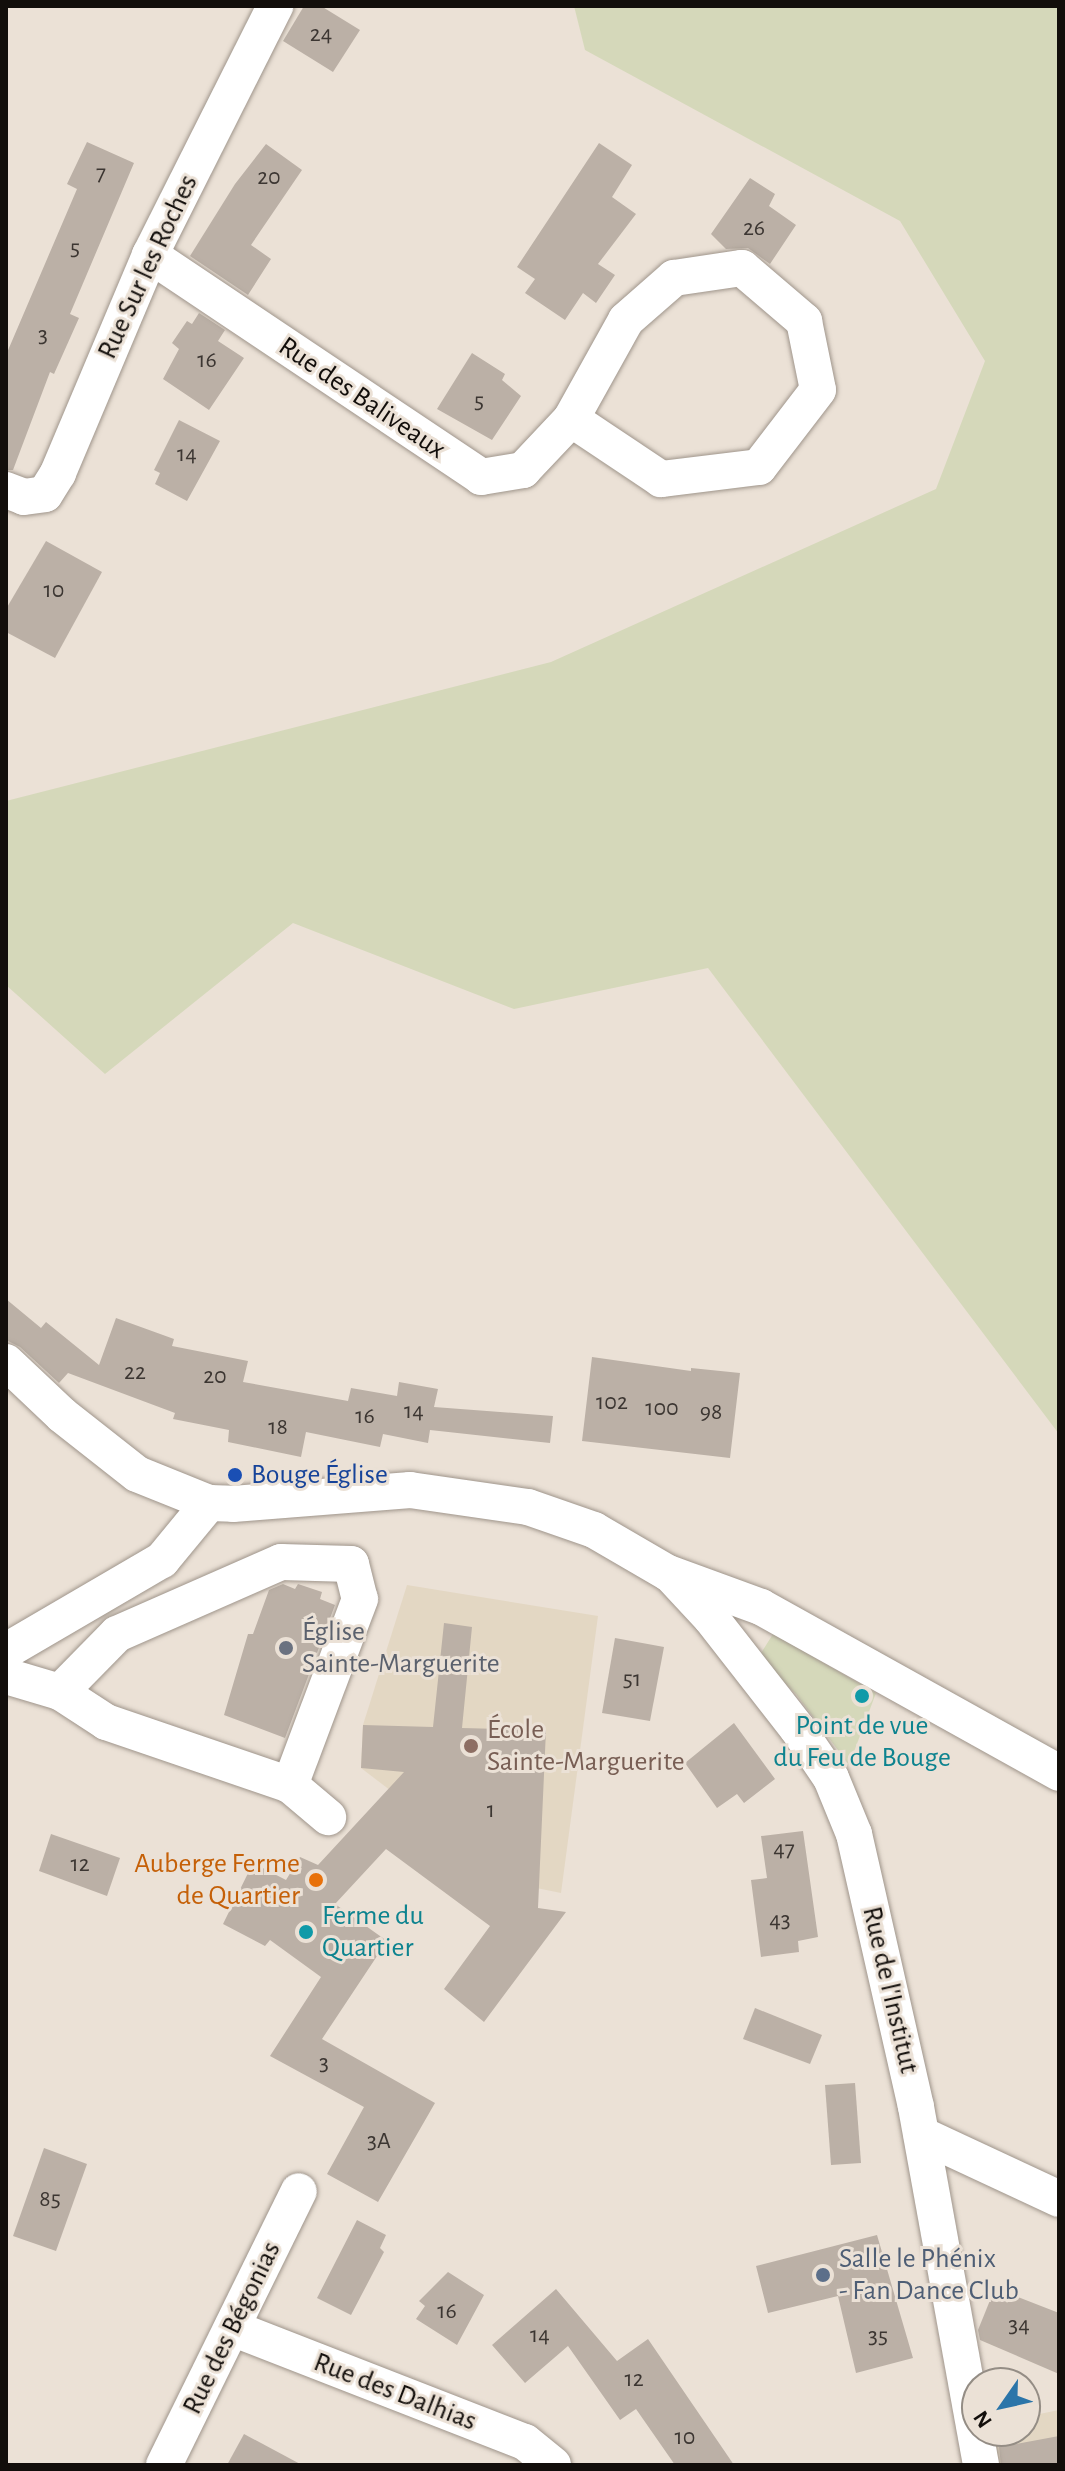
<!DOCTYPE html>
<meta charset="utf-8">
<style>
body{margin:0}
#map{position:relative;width:1065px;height:2471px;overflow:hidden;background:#ebe1d6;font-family:"Alegreya Sans",sans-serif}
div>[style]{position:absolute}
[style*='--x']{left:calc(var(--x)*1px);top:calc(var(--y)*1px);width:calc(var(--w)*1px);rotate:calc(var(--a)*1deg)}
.education>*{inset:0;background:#e3d7c3}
.green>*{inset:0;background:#d5d8ba}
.building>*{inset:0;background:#bbb0a6}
.roads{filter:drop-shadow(0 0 2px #9f958b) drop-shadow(0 0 2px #9f958b)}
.minor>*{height:36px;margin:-18px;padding:0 18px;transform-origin:18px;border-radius:18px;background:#fff}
.dots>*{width:22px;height:22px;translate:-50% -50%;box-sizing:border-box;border:4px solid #ebe1d6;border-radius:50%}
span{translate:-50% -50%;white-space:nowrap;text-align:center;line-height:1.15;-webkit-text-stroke:6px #ebe1d6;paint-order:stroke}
.number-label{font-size:24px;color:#3c3632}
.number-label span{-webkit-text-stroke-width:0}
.street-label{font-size:28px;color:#120e0b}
.transit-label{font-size:28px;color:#164399}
.left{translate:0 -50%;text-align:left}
.worship-label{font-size:28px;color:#5b616d}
.culture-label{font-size:28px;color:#0d838f}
.education-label{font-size:28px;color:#785e54}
.food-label{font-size:28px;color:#c56008}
.right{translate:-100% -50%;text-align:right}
.service-label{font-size:28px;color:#4e5e75}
.frame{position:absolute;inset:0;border:8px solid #120e0b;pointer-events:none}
.north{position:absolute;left:961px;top:2367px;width:80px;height:80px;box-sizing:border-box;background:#ebe1d6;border:2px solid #948d85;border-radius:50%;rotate:236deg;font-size:22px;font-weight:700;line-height:32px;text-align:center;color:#120e0b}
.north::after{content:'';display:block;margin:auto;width:28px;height:36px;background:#2b75a9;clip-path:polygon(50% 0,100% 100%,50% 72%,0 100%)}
</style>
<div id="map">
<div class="education">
<div style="clip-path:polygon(407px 1585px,598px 1616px,561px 1893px,512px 1883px,361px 1768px,363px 1725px)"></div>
<div style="clip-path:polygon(1059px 2410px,1059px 2465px,996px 2465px,992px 2431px,1025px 2431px,1025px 2417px)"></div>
</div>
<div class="green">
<div style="clip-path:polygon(574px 6px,1059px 6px,1059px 1434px,708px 968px,514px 1009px,293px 923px,105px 1074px,6px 985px,6px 801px,551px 662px,936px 489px,985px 361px,900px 221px,585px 50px)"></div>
<div style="clip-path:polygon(773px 1634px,876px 1693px,849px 1765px,796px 1694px,758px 1658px)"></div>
</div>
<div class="building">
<div style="clip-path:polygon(304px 6px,321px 6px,360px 30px,333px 72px,283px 41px)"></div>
<div style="clip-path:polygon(87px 142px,134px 163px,70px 314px,79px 318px,54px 374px,50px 372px,13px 470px,6px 470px,6px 355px,77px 189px,67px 184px)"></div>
<div style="clip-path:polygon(599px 143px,632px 165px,612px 197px,636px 214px,598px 264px,615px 275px,596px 303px,583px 293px,565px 320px,525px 293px,535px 279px,517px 267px)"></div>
<div style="clip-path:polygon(266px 144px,302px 170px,251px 245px,271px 259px,248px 295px,190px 256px,235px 184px)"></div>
<div style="clip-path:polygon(750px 178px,775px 194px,769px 206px,796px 225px,770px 264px,748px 248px,726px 249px,711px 234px)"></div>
<div style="clip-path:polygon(199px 313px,225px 330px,218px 341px,244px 358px,209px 410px,163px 379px,179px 349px,172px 343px,187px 321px,192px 324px)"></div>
<div style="clip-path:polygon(472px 353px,505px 374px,502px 380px,521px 396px,492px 440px,437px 409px)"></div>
<div style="clip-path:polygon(179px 420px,220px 441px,187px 501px,155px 484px,160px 473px,154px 470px)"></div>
<div style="clip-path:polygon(46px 541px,102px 572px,55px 658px,6px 632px,6px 609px)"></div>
<div style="clip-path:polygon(6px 1299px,41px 1328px,46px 1322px,99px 1365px,116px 1318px,174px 1339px,172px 1346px,248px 1361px,243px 1382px,348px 1401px,351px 1388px,397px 1396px,399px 1382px,438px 1389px,434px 1407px,553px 1416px,550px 1443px,430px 1430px,428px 1443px,383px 1434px,380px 1447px,306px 1432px,301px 1457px,228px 1442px,229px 1430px,173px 1419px,175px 1413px,68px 1373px,59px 1383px,20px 1347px,6px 1340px)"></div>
<div style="clip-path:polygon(592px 1357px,691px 1371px,691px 1368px,740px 1373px,730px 1458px,582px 1441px)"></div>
<div style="clip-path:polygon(283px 1584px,295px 1589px,298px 1584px,322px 1592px,320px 1599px,335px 1605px,285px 1738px,224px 1715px,248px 1634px,253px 1634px,269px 1590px)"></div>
<div style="clip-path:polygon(444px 1623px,472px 1627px,462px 1728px,546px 1730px,538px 1908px,566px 1912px,484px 2022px,444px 1989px,490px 1926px,386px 1849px,335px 1904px,387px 1941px,322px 2039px,435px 2103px,378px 2202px,327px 2174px,364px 2107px,270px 2056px,321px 1977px,270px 1940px,265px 1946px,223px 1924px,253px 1863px,286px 1880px,300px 1857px,318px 1865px,404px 1772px,361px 1768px,363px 1725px,433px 1727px)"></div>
<div style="clip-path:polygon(615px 1638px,664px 1647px,650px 1721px,602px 1713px)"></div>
<div style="clip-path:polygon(734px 1723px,775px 1779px,744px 1803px,737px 1794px,717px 1808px,685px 1763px)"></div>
<div style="clip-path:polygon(803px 1831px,818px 1937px,798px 1941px,799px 1952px,761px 1957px,751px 1880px,767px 1878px,761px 1836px)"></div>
<div style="clip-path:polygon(51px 1834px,120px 1858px,107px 1896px,39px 1871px)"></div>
<div style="clip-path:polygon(755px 2008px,822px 2035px,810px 2064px,743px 2039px)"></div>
<div style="clip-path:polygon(855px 2083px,861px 2163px,831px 2165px,825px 2085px)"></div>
<div style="clip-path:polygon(44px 2148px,87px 2164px,56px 2251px,13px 2236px)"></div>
<div style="clip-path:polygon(357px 2220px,386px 2235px,380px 2248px,384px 2252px,351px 2315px,317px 2298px)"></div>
<div style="clip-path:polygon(877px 2235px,913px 2358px,856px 2373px,838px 2296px,768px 2313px,756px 2266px)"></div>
<div style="clip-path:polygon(448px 2272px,484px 2295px,457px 2345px,416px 2319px,425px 2306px,419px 2301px)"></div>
<div style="clip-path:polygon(995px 2288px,1059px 2313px,1059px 2374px,980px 2340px,978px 2330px)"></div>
<div style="clip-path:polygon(556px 2289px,617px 2361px,648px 2339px,734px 2465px,675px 2465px,636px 2409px,620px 2420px,568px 2346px,525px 2383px,492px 2345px)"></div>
<div style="clip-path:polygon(244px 2434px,302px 2465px,227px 2465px)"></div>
<div style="clip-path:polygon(1059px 2436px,1059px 2465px,1001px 2465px,999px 2447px)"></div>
</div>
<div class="roads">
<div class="minor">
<div style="--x:150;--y:255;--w:399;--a:33.8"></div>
<div style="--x:481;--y:477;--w:43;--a:-9.5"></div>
<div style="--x:523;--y:470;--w:70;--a:-46.7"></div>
<div style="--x:571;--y:419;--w:113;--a:-60.9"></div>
<div style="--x:626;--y:320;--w:64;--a:-41.2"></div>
<div style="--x:674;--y:278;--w:69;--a:-8.4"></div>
<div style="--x:742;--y:268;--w:82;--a:40.5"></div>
<div style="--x:804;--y:321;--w:70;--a:78.5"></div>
<div style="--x:818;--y:390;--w:97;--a:127.5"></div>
<div style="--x:759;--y:467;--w:99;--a:173"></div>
<div style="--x:661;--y:479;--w:108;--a:-146.3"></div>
<div style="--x:6;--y:490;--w:19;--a:21"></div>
<div style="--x:24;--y:497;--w:21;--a:-8"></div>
<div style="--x:45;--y:494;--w:25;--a:-58"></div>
<div style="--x:58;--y:473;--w:237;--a:-67.1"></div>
<div style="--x:150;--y:255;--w:279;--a:-63.3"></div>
<div style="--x:6;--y:1362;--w:77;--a:43.4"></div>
<div style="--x:62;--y:1415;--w:95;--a:38.2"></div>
<div style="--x:137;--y:1474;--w:78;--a:21.9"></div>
<div style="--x:209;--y:1503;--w:24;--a:2"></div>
<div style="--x:233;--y:1504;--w:178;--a:-4.5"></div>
<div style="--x:410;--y:1490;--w:119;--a:8.2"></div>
<div style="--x:528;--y:1507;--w:70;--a:19.2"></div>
<div style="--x:594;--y:1530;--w:86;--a:30.2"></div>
<div style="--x:668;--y:1573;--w:99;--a:20.1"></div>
<div style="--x:761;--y:1607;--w:341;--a:29.1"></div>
<div style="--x:672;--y:1576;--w:57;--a:47.1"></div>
<div style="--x:711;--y:1618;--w:140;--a:52"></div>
<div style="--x:797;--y:1728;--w:60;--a:55.8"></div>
<div style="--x:831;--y:1778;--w:61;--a:67.7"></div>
<div style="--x:854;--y:1834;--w:280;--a:77.2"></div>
<div style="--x:916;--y:2107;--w:364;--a:79.7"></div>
<div style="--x:6;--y:1651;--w:181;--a:-30.3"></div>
<div style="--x:162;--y:1560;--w:74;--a:-50.5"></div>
<div style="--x:6;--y:1676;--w:56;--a:16.5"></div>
<div style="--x:60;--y:1692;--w:55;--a:33.1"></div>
<div style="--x:106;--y:1722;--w:194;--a:18.9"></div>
<div style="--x:290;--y:1785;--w:50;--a:40.1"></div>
<div style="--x:60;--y:1692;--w:81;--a:-45.5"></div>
<div style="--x:117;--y:1634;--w:179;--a:-23.7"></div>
<div style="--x:281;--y:1562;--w:70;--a:1.6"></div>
<div style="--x:351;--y:1564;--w:36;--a:76"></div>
<div style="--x:360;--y:1599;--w:199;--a:110.6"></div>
<div style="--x:922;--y:2135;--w:151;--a:25"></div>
<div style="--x:232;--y:2328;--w:314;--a:21.3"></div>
<div style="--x:525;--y:2442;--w:36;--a:39"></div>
<div style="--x:164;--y:2465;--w:305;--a:-63.8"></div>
</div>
</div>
<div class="dots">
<div style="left:235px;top:1475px;background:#1a4fb4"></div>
<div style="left:286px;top:1648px;background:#6b7280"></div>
<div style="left:862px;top:1696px;background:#0f9aa8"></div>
<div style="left:471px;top:1746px;background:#8d6e63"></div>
<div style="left:316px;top:1880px;background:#e8710a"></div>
<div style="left:306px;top:1932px;background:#0f9aa8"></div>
<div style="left:823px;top:2275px;background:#5c6f8a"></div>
</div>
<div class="number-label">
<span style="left:321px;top:35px">24</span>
<span style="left:101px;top:174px">7</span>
<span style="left:269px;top:178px">20</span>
<span style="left:754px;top:229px">26</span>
<span style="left:75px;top:249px">5</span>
<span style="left:43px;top:336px">3</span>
<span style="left:207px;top:361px">16</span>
<span style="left:479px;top:402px">5</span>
<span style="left:187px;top:455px">14</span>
<span style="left:54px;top:591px">10</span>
<span style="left:135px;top:1373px">22</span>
<span style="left:215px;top:1377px">20</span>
<span style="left:612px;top:1403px">102</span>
<span style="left:662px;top:1409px">100</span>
<span style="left:414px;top:1412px">14</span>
<span style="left:711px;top:1413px">98</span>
<span style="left:365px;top:1417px">16</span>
<span style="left:278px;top:1428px">18</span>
<span style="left:632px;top:1680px">51</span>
<span style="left:491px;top:1811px">1</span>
<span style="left:784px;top:1850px">47</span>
<span style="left:80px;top:1865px">12</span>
<span style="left:780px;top:1921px">43</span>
<span style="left:324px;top:2064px">3</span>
<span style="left:379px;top:2142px">3A</span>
<span style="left:50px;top:2200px">85</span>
<span style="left:447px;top:2312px">16</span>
<span style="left:1019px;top:2326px">34</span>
<span style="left:540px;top:2336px">14</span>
<span style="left:878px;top:2337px">35</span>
<span style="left:634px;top:2380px">12</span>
<span style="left:685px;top:2438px">10</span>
</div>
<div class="street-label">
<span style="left:148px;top:267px;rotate:-65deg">Rue Sur les Roches</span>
<span style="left:362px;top:398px;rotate:34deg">Rue des Baliveaux</span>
<span style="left:890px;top:1990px;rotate:77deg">Rue de l'Institut</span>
<span style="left:232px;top:2328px;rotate:-64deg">Rue des Bégonias</span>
<span style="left:395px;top:2392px;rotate:21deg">Rue des Dalhias</span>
</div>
<div class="transit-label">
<span class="left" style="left:251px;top:1475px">Bouge Église</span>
</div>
<div class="worship-label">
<span class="left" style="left:302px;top:1648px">Église<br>Sainte-Marguerite</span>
</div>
<div class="culture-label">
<span style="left:862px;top:1742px">Point de vue<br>du Feu de Bouge</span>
<span class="left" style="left:322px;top:1932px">Ferme du<br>Quartier</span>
</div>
<div class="education-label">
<span class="left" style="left:487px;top:1746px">École<br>Sainte-Marguerite</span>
</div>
<div class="food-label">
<span class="right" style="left:300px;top:1880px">Auberge Ferme<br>de Quartier</span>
</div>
<div class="service-label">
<span class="left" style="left:839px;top:2275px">Salle le Phénix<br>- Fan Dance Club</span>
</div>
<div class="frame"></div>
<div class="north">N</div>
</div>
